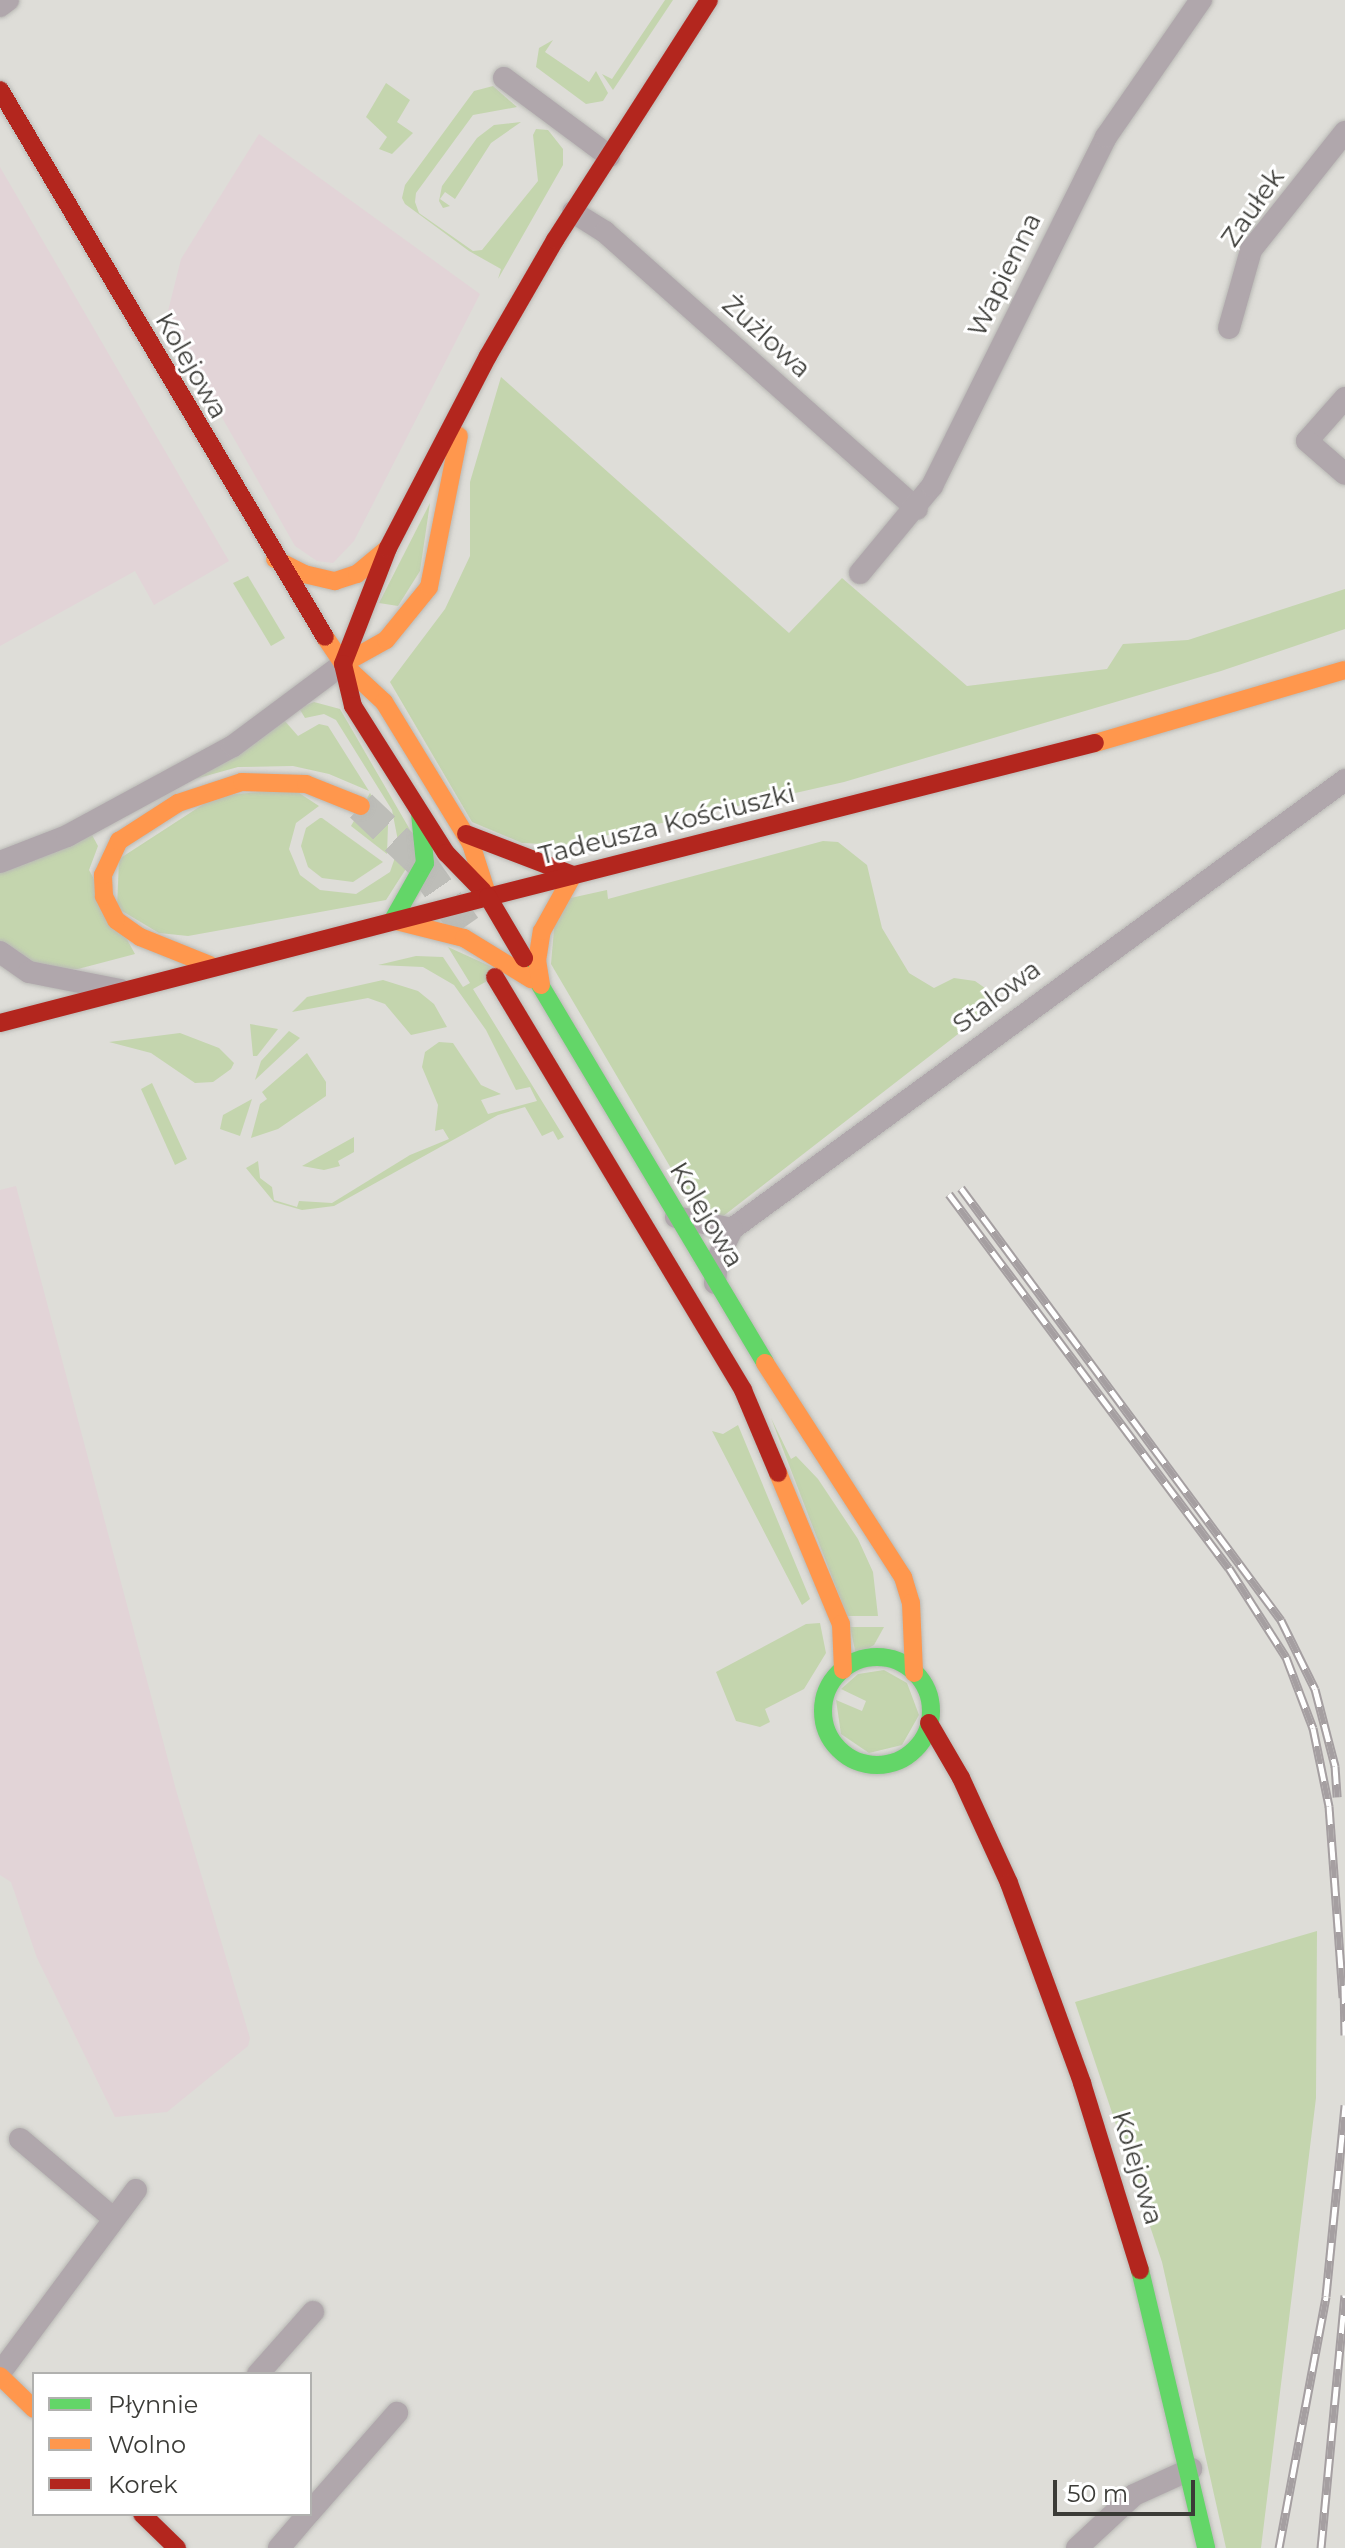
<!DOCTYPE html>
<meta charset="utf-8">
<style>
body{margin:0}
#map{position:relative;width:1345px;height:2548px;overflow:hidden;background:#deddd8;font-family:Montserrat,sans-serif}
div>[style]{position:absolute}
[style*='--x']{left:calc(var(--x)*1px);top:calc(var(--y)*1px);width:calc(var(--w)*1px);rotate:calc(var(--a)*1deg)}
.commercial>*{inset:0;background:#e2d4d7}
.green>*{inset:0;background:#c4d5ae}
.secondary-tunnel>*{height:32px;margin-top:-16px;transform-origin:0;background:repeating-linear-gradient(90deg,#bdbdb8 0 32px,transparent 0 48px)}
.roads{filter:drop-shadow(0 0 2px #b9b9b5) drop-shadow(0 0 2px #b9b9b5)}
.street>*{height:22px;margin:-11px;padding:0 11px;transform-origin:11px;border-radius:11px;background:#b0a7ac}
.fast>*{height:18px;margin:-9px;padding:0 9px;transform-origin:9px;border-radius:9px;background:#63d668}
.fast>.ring{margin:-9px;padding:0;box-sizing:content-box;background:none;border:18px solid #63d668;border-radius:50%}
.slow>*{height:18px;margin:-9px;padding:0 9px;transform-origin:9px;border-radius:9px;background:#ff974d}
.jam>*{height:18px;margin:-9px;padding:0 9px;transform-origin:9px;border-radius:9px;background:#b3261e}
.rail>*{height:9px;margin-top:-4.5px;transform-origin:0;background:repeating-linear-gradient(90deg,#fff 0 18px,#a59fa1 0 36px);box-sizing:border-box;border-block:2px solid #a59fa1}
span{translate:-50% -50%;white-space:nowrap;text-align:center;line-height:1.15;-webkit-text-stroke:6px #fff;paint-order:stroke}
.street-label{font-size:26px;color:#3b3b37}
.legend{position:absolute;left:32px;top:2372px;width:280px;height:144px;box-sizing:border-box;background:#fff;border:2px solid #b1b1af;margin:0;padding:10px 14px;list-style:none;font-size:24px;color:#3b3b37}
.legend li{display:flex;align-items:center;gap:16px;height:40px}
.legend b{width:40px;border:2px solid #b1b1af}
.scale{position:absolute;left:1053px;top:2480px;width:142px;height:36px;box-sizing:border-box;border:4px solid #3b3b37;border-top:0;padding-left:10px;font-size:24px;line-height:28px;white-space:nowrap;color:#3b3b37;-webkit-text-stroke:6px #fff;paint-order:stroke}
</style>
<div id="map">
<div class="commercial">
<div style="clip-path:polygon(259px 134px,480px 294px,354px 541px,333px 563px,317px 561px,295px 546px,166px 319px,181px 259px)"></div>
<div style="clip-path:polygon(0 167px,229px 561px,154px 605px,135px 571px,0 646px)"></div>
<div style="clip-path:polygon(16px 1186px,176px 1790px,250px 2038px,248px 2046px,167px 2112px,115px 2117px,37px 1958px,11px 1882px,0 1875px,0 1190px)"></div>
</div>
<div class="green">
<div style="clip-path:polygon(665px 0,673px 0,613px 90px,602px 74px,612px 79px)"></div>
<div style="clip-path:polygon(553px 40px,545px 52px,589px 82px,596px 71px,608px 93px,603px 101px,586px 104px,536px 67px,539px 48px)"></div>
<div style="clip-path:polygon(386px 83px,410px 100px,397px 122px,413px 133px,392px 154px,379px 149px,387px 137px,366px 117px)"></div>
<div style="clip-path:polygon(493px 86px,517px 107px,473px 115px,416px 193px,415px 202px,419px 213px,473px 251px,482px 250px,538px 181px,533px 135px,536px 129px,548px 130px,563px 149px,563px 165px,498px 279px,501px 269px,469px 251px,405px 204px,402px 198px,405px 185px,474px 91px)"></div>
<div style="clip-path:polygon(521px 122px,491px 143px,455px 199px,445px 192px,440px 199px,450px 206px,443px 208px,439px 201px,442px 186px,477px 138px,494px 125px)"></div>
<div style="clip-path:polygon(501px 377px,789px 633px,842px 578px,967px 686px,1107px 669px,1123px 644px,1188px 640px,1345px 589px,1345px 629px,1221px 671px,844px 782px,564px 845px,522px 843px,472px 822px,390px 682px,445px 609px,470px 556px,470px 482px)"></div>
<div style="clip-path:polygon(430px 503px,420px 571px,398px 606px,379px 603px)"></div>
<div style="clip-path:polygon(248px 576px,285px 638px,271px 646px,233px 583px)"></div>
<div style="clip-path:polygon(314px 702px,340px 709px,420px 847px,386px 900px,188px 936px,159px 933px,117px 908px,119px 859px,216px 796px,293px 789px,319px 806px,296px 823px,289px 849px,300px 875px,320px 890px,356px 894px,390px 872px,399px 846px,392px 810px,336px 720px,324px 714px,305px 718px,299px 708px)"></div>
<div style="clip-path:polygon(284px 720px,298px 736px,319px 724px,328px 726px,369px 791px,329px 774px,293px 766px,238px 767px,195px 779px,147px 801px,92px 835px,98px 846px,89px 870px,135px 954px,78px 969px,47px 971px,5px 948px,0 941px,0 872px)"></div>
<div style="clip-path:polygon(370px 793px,388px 825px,387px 854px,351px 826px)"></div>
<div style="clip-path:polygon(320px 818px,322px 818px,383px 862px,353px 882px,322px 878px,308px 867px,301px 846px,306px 828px)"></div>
<div style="clip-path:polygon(823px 841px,838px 842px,867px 865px,882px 928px,909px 973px,934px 988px,954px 978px,975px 981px,1002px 1000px,722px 1217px,704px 1215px,692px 1204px,551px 964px,555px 918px,566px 899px,607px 890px,608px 899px)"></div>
<div style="clip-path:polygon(448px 947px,503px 972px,473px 989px,564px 1137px,558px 1140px,553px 1131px,542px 1136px,525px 1107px,498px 1115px,334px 1206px,302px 1210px,274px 1202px,246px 1168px,258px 1161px,260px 1178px,272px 1187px,274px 1200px,297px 1207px,299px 1201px,332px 1203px,410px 1155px,449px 1139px,443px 1129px,435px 1131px,438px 1105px,422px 1067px,425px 1052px,439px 1042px,453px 1043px,481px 1085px,501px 1094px,481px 1100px,488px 1114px,537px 1101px,530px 1087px,516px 1090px,486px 1030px,454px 985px,423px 967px,378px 965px,416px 956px,443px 957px,463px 987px,470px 983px)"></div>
<div style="clip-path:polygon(383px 980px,418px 991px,434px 1004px,447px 1027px,411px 1035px,385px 1004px,368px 998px,292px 1012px,307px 997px)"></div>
<div style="clip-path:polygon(250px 1024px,278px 1029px,257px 1056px,253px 1056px)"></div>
<div style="clip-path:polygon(289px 1031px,300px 1038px,255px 1080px,261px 1061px)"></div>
<div style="clip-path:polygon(180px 1033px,219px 1048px,234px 1063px,231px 1069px,213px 1082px,195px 1083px,151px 1053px,109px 1042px)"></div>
<div style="clip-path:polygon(307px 1053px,326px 1082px,326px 1096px,278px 1129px,251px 1138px,260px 1104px,267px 1099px,262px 1092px)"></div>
<div style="clip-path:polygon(152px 1083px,187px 1159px,175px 1165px,141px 1089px)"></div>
<div style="clip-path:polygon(252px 1099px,240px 1136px,220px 1129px,223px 1115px)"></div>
<div style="clip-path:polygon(354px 1137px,354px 1152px,338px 1161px,340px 1166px,324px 1170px,302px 1166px)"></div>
<div style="clip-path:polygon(771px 1418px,791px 1459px,796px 1456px,818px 1479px,858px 1539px,873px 1572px,878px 1616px,847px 1616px)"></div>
<div style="clip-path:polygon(738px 1425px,810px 1599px,802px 1605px,712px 1431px,723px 1434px)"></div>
<div style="clip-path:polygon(820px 1623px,826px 1653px,804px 1689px,765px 1709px,770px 1722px,760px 1727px,736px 1721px,716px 1672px,806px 1624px)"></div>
<div style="clip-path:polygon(850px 1627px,884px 1627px,874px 1645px,856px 1655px)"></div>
<div style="clip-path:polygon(884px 1670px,907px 1683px,919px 1715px,902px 1745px,869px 1753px,841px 1734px,836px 1700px,862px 1711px,866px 1701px,841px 1689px,858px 1674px)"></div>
<div style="clip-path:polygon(1317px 1931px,1316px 2098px,1261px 2548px,1226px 2548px,1162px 2262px,1075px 2002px)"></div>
</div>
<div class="secondary-tunnel">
<div style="--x:361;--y:806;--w:81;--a:43.5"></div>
<div style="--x:420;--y:862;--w:79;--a:55.3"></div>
</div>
<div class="roads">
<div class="street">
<div style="--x:0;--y:6;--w:10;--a:-37"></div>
<div style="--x:504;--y:78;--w:131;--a:36.6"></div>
<div style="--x:573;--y:212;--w:38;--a:32"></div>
<div style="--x:605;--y:232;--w:417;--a:41.6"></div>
<div style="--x:1229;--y:328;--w:81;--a:-74.2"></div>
<div style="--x:1251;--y:250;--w:151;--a:-51.5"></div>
<div style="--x:1345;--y:398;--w:57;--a:131.5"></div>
<div style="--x:1307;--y:441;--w:50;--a:41"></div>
<div style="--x:860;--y:573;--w:113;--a:-50.4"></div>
<div style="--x:932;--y:486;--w:390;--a:-63.5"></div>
<div style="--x:1106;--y:137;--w:167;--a:-55.3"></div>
<div style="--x:0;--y:862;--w:72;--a:-21.2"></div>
<div style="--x:67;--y:836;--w:189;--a:-28.5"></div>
<div style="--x:233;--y:746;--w:137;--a:-36.7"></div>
<div style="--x:0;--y:952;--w:35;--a:35"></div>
<div style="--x:29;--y:972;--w:93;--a:11.2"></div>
<div style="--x:676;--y:1217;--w:57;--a:12.1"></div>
<div style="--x:732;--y:1229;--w:760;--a:-36.22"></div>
<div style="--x:715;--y:1283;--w:23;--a:-85"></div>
<div style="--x:717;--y:1260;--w:34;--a:-64"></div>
<div style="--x:20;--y:2139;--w:123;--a:40.4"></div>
<div style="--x:0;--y:2373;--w:228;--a:-53.4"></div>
<div style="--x:258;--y:2374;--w:83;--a:-48.4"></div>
<div style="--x:310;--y:2512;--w:132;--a:-48.7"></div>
<div style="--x:279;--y:2548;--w:45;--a:-49.5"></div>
<div style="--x:1077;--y:2548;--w:78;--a:-42.9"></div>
<div style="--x:1134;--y:2495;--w:63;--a:-24.5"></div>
</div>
<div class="fast">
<div style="--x:393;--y:920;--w:65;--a:-60.7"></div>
<div style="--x:425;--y:863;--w:50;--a:-95.7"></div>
<div style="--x:524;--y:958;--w:471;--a:59.2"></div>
<div class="ring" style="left:823px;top:1657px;width:90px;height:90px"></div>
<div style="--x:1140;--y:2270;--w:286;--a:76.6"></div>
</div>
<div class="slow">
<div style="--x:275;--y:559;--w:33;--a:27"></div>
<div style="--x:304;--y:574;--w:32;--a:13"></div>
<div style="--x:335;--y:581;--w:23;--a:-18"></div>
<div style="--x:357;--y:574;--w:38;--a:-40"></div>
<div style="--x:325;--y:637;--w:32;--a:56"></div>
<div style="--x:343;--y:664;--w:56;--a:42.8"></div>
<div style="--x:384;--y:702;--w:167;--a:58.5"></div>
<div style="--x:471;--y:844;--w:56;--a:72.2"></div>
<div style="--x:343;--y:664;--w:49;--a:-29.2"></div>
<div style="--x:386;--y:640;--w:68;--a:-50.9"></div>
<div style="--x:429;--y:587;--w:154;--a:-78.8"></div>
<div style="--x:1095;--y:743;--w:260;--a:-16.3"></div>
<div style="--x:396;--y:921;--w:70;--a:14"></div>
<div style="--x:464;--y:938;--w:79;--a:31.5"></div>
<div style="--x:210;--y:965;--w:75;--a:-158.2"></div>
<div style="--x:140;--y:937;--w:29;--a:-145"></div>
<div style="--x:116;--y:920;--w:27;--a:-117"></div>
<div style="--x:104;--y:896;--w:21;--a:-93"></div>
<div style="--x:103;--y:875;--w:38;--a:-65"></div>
<div style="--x:119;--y:841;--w:70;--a:-32.8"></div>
<div style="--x:178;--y:803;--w:67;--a:-18.2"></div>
<div style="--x:242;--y:782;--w:64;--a:1.8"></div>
<div style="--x:306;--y:784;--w:59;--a:21.8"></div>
<div style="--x:541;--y:985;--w:24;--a:-99"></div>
<div style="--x:537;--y:961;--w:30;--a:-81"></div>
<div style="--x:542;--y:931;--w:64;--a:-61"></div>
<div style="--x:765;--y:1363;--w:255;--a:57.2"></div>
<div style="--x:903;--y:1577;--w:27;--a:73"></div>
<div style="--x:911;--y:1603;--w:70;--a:87.5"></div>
<div style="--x:778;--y:1473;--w:164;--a:67.4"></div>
<div style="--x:841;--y:1624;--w:46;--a:87.5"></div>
<div style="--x:0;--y:2376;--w:47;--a:44.1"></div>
</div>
<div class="jam">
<div style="--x:0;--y:90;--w:636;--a:59.28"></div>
<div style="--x:343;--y:664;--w:124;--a:-68.8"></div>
<div style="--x:388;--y:548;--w:216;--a:-62.5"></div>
<div style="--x:488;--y:356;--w:134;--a:-60"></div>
<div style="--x:555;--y:240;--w:285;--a:-57.3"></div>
<div style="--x:343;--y:664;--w:43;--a:76.6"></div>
<div style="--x:353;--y:706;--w:174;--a:57.7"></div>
<div style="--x:446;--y:853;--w:53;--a:45.8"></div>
<div style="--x:466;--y:834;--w:115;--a:21"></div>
<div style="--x:488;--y:897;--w:626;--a:-14.24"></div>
<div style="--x:495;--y:977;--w:482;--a:59"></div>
<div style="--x:743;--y:1390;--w:90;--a:67.1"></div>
<div style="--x:0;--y:1023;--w:504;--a:-14.48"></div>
<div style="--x:488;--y:897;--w:71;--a:59.5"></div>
<div style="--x:929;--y:1723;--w:64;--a:59.8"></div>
<div style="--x:961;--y:1778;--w:115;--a:65.4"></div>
<div style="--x:1009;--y:1883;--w:213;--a:69.9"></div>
<div style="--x:1082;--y:2083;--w:196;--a:72.8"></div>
<div style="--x:142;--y:2514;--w:49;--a:44.2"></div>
</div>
</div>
<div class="rail">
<div style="--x:961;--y:1188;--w:538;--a:53.47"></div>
<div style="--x:1281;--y:1620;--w:77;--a:63.8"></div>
<div style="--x:1315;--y:1689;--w:80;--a:75.4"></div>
<div style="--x:1335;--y:1766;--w:31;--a:86"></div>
<div style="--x:949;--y:1194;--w:467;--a:53.2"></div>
<div style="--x:1229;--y:1568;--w:106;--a:57.4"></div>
<div style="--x:1286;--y:1657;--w:76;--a:69.2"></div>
<div style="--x:1313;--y:1728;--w:80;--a:78.4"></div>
<div style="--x:1329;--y:1806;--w:192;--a:85.8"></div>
<div style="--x:1344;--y:1985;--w:50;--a:88.9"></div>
<div style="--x:1279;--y:2548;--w:256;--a:-79.4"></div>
<div style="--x:1326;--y:2296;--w:192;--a:-84.3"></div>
<div style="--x:1321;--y:2548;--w:254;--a:-84.6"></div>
</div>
<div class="street-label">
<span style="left:1253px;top:208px;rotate:-55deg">Zaułek</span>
<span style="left:1005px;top:275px;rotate:-64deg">Wapienna</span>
<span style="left:766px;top:337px;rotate:42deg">Żużlowa</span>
<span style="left:191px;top:366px;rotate:60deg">Kolejowa</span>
<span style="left:667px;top:825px;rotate:-14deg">Tadeusza Kościuszki</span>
<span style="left:997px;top:997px;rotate:-37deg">Stalowa</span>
<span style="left:706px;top:1215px;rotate:59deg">Kolejowa</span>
<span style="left:1137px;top:2168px;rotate:73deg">Kolejowa</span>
</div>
<ul class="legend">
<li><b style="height:10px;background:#63d668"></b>Płynnie</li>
<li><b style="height:10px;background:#ff974d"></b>Wolno</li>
<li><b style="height:10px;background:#b3261e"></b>Korek</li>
</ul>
<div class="scale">50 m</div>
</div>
